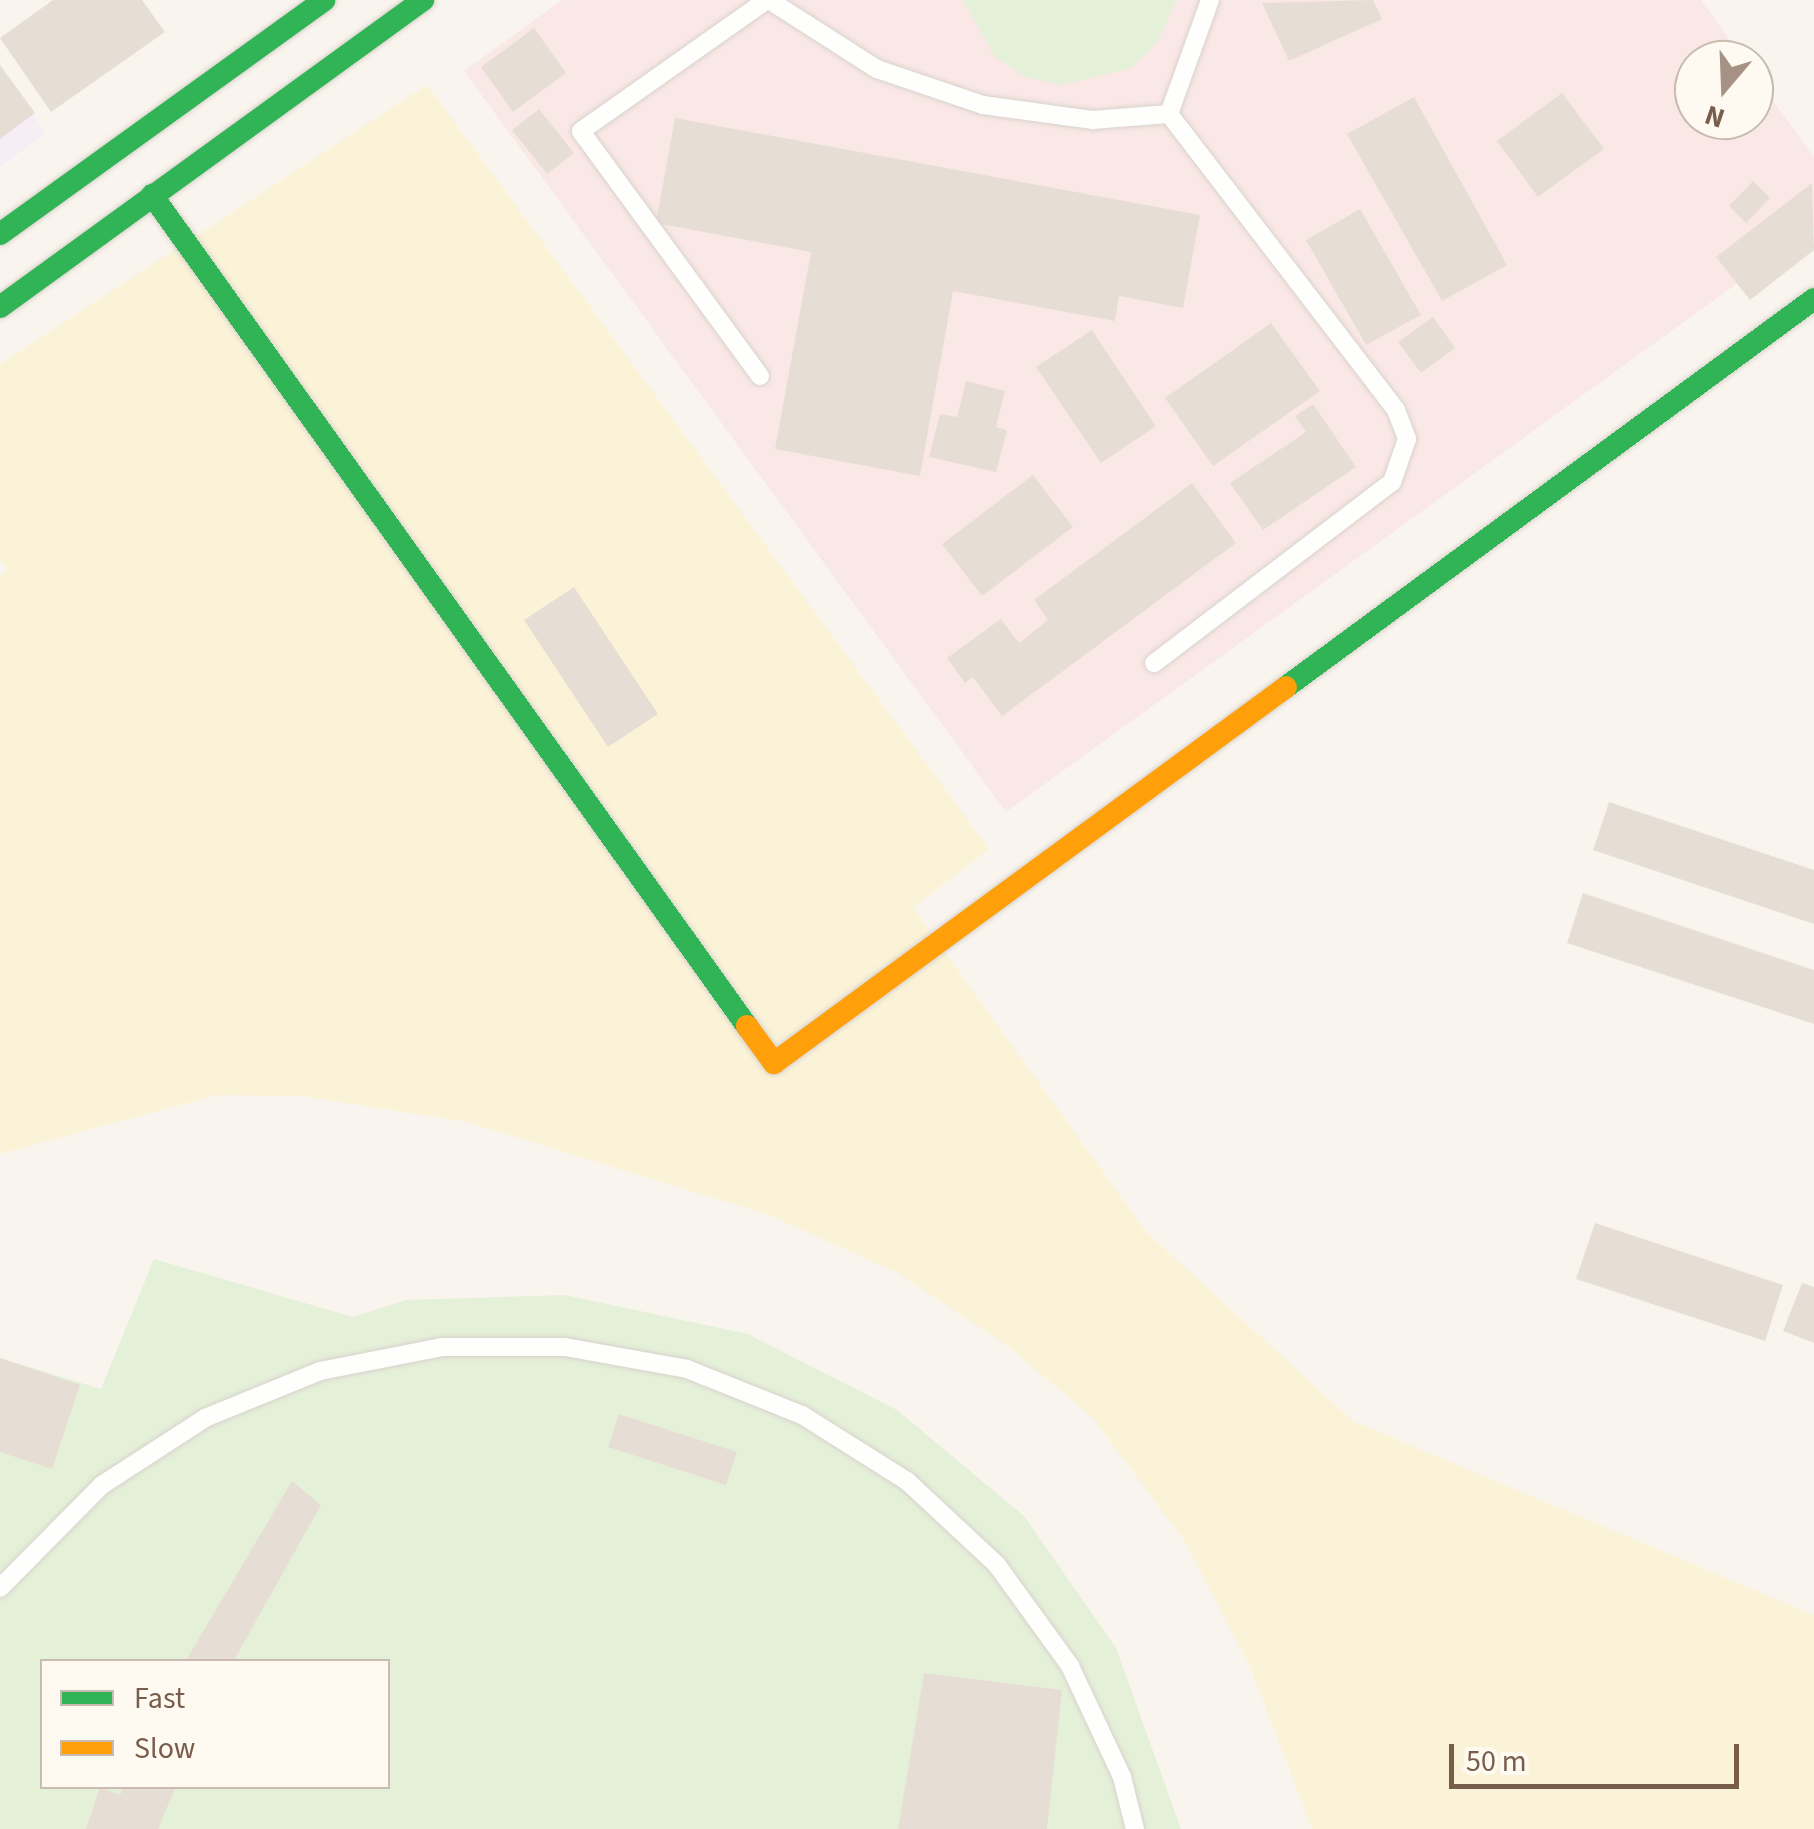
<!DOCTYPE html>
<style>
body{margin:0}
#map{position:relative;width:1814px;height:1829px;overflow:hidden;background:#f9f5ee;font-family:"Source Sans 3",sans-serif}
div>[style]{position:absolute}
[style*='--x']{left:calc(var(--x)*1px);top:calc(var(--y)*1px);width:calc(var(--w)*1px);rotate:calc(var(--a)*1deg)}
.education>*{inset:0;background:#f6edf5}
.medical>*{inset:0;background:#fae8e6}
.green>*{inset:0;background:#e5f0d9}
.sand>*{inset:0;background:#fbf3d7}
.building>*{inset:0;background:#e6ded5}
.roads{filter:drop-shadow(0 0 2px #d8d2cc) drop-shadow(0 0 2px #d8d2cc)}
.lane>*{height:18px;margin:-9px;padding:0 9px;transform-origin:9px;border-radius:9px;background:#fefefc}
.fast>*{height:22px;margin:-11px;padding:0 11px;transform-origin:11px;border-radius:11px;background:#30b455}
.slow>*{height:22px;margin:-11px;padding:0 11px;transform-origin:11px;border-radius:11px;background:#ff9f0a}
span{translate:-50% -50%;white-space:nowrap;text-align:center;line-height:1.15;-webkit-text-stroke:9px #fffaf1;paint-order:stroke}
.legend{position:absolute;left:40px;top:1659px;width:350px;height:130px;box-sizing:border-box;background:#fffaf1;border:2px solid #c9bbaf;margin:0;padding:12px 18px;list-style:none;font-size:30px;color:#795d4c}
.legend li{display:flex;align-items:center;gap:20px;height:50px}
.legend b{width:50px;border:2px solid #c9bbaf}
.north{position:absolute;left:1674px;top:40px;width:100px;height:100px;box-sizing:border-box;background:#fffaf1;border:2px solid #c9bbaf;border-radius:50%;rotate:199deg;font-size:28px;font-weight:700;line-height:40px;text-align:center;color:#795d4c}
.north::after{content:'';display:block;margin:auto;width:35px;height:45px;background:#a69285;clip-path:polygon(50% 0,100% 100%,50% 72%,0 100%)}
.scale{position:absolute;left:1449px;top:1744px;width:290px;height:45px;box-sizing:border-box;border:5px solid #795d4c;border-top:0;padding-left:12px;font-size:30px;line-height:35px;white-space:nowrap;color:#795d4c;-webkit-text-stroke:8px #fffaf1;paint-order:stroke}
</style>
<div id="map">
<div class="education">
<div style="clip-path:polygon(0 68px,46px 133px,0 167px)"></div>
</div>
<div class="medical">
<div style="clip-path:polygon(562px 0,1701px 0,1744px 60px,1694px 60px,1694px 120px,1754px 120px,1754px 74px,1814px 157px,1814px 228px,1006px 812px,464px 71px)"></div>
</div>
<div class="green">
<div style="clip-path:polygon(963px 0,1177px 0,1157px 43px,1131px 68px,1061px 85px,1026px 77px,995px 57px)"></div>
<div style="clip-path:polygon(evenodd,154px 1259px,353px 1317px,406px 1300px,565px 1295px,748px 1334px,897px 1410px,1024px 1516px,1116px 1648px,1181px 1829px,0 1829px,0 1358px,101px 1389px,154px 1259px,42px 1662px,388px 1662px,388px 1786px,42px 1786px,42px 1662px)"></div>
</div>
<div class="sand">
<div style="clip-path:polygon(427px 85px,989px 849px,913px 908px,1147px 1233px,1353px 1421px,1814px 1615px,1814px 1829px,1312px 1829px,1251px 1669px,1186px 1543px,1093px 1418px,1008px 1346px,896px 1272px,769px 1215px,467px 1122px,302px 1096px,217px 1095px,0 1154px,0 576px,7px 570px,0 559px,0 364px)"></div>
</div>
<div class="building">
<div style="clip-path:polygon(53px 0,142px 0,165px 32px,51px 112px,0 38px)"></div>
<div style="clip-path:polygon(1373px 0,1382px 19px,1289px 61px,1262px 3px)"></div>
<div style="clip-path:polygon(534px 28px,566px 73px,513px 112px,481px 67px)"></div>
<div style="clip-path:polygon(0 65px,35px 113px,0 139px)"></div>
<div style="clip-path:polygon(1562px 93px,1604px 149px,1538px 197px,1497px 141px)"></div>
<div style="clip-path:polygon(1414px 97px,1507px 265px,1442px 301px,1347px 134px)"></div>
<div style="clip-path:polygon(539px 109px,574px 153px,547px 174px,512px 130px)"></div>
<div style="clip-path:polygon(675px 118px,1200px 215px,1183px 308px,1119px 296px,1115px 321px,953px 291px,920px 476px,775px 449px,811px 252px,656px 223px)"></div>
<div style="clip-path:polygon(1753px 181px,1770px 198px,1746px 223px,1729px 206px)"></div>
<div style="clip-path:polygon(1812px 183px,1814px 250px,1750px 300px,1716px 257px)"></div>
<div style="clip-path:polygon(1360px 209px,1421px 315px,1366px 345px,1306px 240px)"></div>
<div style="clip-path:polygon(1433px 317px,1455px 348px,1421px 373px,1398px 342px)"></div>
<div style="clip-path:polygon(1271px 323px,1320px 391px,1213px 466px,1165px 398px)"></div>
<div style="clip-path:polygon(1092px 330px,1156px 426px,1101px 463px,1036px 367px)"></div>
<div style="clip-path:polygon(966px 381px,1005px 391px,996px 427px,1007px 430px,996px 472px,929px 457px,940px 414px,957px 417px)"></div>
<div style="clip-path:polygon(1313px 404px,1356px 467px,1263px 530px,1230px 483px,1306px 432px,1295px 416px)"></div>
<div style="clip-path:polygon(1033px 475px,1073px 527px,982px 596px,942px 544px)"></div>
<div style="clip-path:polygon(1192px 483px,1236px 543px,1002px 716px,973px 677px,965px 683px,947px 658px,1001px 619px,1019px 643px,1048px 620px,1034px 600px)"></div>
<div style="clip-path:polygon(574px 587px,658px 714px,608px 747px,524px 620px)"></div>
<div style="clip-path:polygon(1609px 802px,1814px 870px,1814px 924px,1593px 850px)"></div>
<div style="clip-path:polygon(1583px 893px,1814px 970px,1814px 1024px,1567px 943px)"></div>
<div style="clip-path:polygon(1595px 1223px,1783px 1285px,1765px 1341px,1576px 1279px)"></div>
<div style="clip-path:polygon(1802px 1283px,1814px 1287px,1814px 1343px,1783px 1331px)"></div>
<div style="clip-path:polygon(0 1358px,80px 1385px,52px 1469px,0 1452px)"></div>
<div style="clip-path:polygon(619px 1414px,737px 1452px,726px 1485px,608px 1447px)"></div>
<div style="clip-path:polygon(292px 1481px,321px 1505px,233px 1662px,185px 1662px)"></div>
<div style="clip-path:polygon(924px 1673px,1062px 1690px,1047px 1829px,898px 1829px)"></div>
<div style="clip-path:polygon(124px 1786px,176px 1786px,158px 1829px,86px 1829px,100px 1787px,120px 1795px)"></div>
</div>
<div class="roads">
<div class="lane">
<div style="--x:769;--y:0;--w:128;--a:32.6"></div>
<div style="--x:877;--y:69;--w:112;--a:18.8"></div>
<div style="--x:983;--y:105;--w:110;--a:7.8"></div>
<div style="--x:1092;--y:120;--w:77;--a:-4.5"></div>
<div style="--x:1169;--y:114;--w:373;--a:52.5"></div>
<div style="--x:1396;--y:410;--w:31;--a:69"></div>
<div style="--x:1407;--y:439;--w:46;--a:109.2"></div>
<div style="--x:1392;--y:482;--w:299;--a:142.7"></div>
<div style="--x:1169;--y:114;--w:121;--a:-70.2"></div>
<div style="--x:760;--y:376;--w:303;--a:-126.2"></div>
<div style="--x:581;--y:131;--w:228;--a:-35.2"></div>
<div style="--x:0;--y:1588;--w:145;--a:-45.3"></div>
<div style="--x:102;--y:1485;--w:123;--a:-33"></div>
<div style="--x:205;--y:1418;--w:124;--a:-22.2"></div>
<div style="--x:320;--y:1371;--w:124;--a:-11.1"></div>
<div style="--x:442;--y:1347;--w:123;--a:0"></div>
<div style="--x:565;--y:1347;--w:124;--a:10.2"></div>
<div style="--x:687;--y:1369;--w:124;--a:21.8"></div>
<div style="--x:802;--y:1415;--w:124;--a:32.2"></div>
<div style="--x:907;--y:1481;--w:123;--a:43"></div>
<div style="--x:997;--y:1565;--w:125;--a:54.1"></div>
<div style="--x:1070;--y:1666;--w:123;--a:64.9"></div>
<div style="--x:1122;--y:1777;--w:54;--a:76"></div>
</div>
<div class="fast">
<div style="--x:152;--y:195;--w:1022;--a:54.4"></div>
<div style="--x:0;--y:234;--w:400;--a:-35.8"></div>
<div style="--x:0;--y:307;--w:523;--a:-35.97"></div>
<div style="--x:1286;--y:687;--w:655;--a:-36.31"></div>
</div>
<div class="slow">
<div style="--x:747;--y:1026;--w:46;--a:53.9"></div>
<div style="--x:774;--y:1063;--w:635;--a:-36.29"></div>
</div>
</div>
<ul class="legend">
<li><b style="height:12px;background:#30b455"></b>Fast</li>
<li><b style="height:12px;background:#ff9f0a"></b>Slow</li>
</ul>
<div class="north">N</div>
<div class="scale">50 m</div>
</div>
